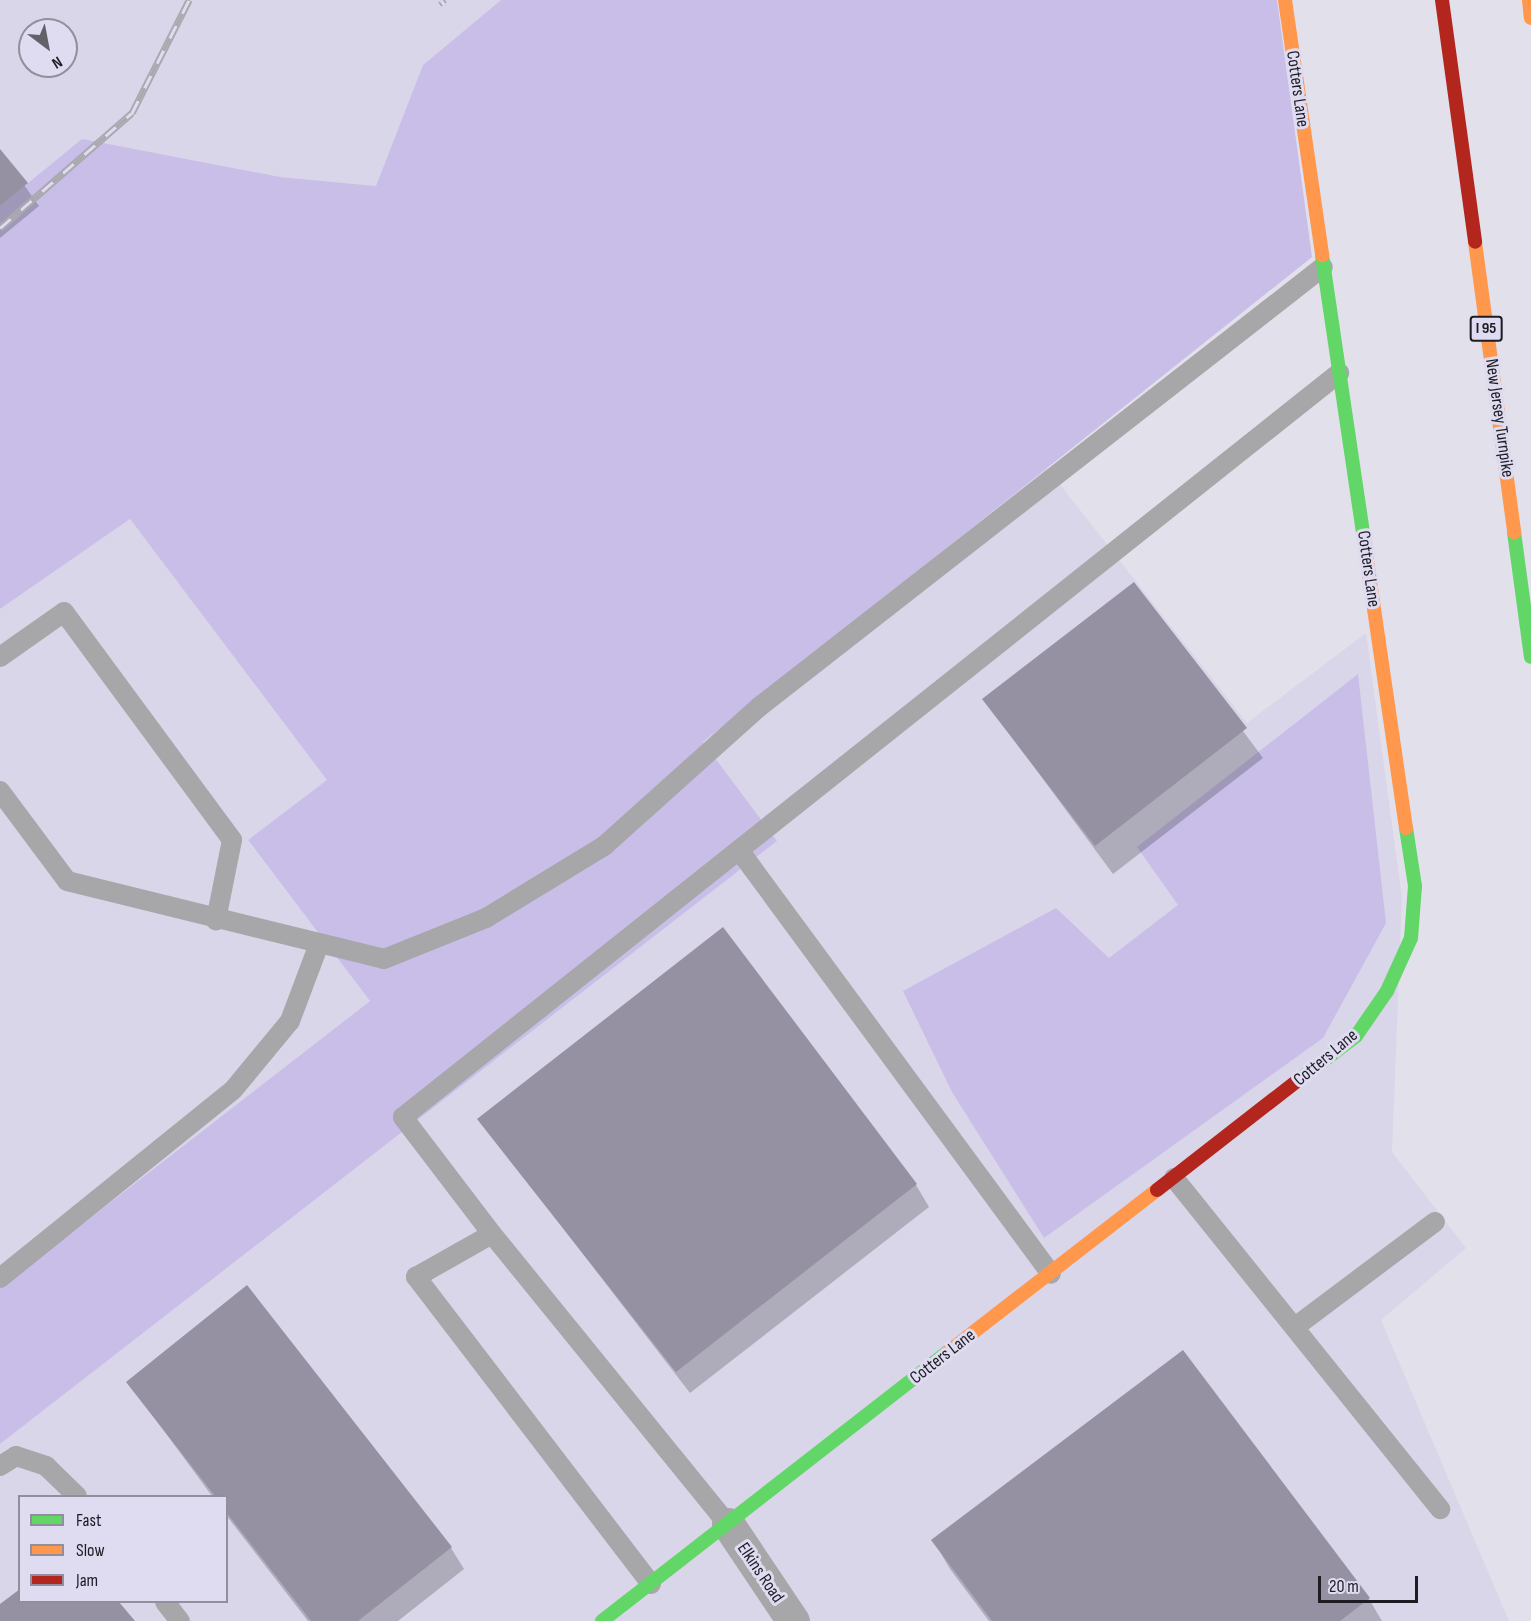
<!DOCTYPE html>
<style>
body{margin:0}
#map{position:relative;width:1531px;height:1621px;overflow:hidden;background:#e2e0eb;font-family:"Sofia Sans Condensed",sans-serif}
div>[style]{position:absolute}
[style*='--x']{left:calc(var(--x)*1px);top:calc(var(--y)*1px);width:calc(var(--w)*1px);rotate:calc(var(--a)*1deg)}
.built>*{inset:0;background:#dad6ea}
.green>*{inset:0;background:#c8bee8}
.shadow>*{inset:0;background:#0003}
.building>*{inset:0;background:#9590a2}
.lane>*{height:20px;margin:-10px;padding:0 10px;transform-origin:10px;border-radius:10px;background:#a7a7aa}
.street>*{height:33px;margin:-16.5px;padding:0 16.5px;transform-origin:16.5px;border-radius:16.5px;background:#a7a7aa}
.fast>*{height:14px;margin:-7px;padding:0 7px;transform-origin:7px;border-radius:7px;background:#63d668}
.slow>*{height:14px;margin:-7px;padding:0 7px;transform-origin:7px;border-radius:7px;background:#ff974d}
.jam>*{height:14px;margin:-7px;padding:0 7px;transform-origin:7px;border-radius:7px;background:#b3261e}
.rail>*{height:7px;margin-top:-3.5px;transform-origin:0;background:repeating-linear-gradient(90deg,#dfdbf0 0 14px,#aaa9af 0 28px);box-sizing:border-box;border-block:2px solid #aaa9af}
span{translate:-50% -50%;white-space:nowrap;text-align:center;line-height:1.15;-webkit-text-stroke:6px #dfdbf0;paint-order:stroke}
.shield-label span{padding:2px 4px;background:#dfdbf0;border:2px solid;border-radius:4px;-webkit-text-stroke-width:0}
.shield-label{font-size:16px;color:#1d1c23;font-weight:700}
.street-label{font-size:18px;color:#1d1c23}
.legend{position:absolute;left:18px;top:1495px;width:210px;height:108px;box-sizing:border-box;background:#dfdbf0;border:2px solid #918f9e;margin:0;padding:8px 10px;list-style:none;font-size:18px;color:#1d1c23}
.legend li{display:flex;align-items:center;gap:12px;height:30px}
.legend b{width:30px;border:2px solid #918f9e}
.north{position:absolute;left:18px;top:18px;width:60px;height:60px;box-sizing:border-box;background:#dfdbf0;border:2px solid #918f9e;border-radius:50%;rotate:148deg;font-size:16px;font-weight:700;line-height:24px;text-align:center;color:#1d1c23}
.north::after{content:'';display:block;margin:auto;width:21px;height:27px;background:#626169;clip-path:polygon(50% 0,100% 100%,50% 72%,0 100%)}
.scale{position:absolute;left:1318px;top:1576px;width:100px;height:27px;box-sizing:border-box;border:3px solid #1d1c23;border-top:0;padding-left:8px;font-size:18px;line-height:21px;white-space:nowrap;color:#1d1c23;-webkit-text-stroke:4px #dfdbf0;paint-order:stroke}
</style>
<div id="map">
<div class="built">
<div style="clip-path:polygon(evenodd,0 0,501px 0,423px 65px,376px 186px,280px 177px,0 206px,0 0,30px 30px,66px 30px,66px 66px,30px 66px,30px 30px)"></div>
<div style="clip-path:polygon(evenodd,1047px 468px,1247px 723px,1366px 633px,1402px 898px,1392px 1152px,1466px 1248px,1381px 1320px,1509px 1621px,0 1621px,0 1444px,777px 841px,702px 743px,1047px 468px,20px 1496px,226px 1496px,226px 1602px,20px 1602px,20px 1496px)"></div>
<div style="clip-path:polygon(130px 519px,328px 781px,248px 841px,370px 1001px,0 1288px,0 609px)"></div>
</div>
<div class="green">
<div style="clip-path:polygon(501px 0,1277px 0,1312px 257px,703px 742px,777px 841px,0 1444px,0 1288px,370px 1001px,248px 840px,327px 780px,130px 519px,0 609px,0 206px,82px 139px,280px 177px,376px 186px,423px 65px)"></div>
<div style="clip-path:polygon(1358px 674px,1386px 923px,1323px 1038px,1044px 1238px,952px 1092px,903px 991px,1056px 908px,1109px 958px,1178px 905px,1137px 847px)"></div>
</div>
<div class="shadow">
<div style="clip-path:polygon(0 151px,39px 206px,0 238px)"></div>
<div style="clip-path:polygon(1134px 584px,1263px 758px,1113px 874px,984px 699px)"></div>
<div style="clip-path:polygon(479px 1119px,916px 1185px,929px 1207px,690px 1393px)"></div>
<div style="clip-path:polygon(1183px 1352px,1369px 1599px,1382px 1621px,989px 1621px,950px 1569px,933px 1540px)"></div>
<div style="clip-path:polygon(128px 1382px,451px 1548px,464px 1569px,398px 1621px,308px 1621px,226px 1515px,226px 1496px,212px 1496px)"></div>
<div style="clip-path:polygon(20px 1602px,118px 1602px,133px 1621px,0 1621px,0 1606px)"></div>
</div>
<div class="building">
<div style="clip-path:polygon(0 149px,28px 183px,0 206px)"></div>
<div style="clip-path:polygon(1134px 582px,1247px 728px,1095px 846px,982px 699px)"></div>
<div style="clip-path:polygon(723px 927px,917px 1184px,676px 1372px,477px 1119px)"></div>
<div style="clip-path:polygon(247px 1285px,452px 1547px,358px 1621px,311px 1621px,226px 1512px,226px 1496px,215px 1496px,126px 1382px)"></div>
<div style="clip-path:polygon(1183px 1350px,1370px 1598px,1340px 1621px,992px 1621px,931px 1540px)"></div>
<div style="clip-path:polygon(20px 1589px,20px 1602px,119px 1602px,135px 1621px,0 1621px,0 1604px)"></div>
</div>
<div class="lane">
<div style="--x:0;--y:657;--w:78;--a:-35.1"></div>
<div style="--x:64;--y:612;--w:283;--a:53.6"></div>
<div style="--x:232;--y:840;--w:82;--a:101.3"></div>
<div style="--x:0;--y:791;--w:112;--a:53.3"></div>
<div style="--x:67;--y:881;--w:326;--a:13.8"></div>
<div style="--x:384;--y:959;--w:110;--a:-21.9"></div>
<div style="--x:486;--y:918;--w:138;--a:-31.4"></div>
<div style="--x:604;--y:846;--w:208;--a:-41.9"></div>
<div style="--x:759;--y:707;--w:715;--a:-37.96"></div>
<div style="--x:739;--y:850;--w:526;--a:53.65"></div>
<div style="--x:1174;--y:1178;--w:425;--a:51.2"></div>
<div style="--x:492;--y:1234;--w:147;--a:-127.3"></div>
<div style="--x:403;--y:1117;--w:1196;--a:-38.48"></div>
<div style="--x:0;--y:1278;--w:299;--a:-38.9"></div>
<div style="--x:233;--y:1090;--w:89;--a:-50.4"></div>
<div style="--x:290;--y:1021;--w:82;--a:-69.4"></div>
<div style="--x:1295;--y:1327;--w:175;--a:-36.9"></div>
<div style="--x:0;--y:1466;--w:19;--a:-32"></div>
<div style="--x:16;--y:1456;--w:32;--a:18"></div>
<div style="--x:46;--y:1466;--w:43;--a:44.1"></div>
<div style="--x:651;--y:1584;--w:387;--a:-127.4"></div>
<div style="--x:416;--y:1277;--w:87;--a:-29.5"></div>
<div style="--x:492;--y:1234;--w:374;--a:50.9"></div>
<div style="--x:165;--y:1602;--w:24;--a:52"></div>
</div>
<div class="street">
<div style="--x:728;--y:1524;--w:117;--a:56.2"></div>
</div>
<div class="fast">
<div style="--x:1322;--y:255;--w:302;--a:81.6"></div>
<div style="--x:1514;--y:532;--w:126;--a:82.3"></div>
<div style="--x:1301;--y:1078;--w:69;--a:-37.4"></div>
<div style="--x:1356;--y:1036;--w:55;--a:-55.4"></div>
<div style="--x:1387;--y:991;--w:58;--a:-65.6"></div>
<div style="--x:1411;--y:938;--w:52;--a:-85.6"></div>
<div style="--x:1415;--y:886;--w:59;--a:-98.8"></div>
<div style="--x:602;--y:1621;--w:438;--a:-37.9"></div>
</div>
<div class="slow">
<div style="--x:1285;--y:0;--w:258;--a:81.7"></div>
<div style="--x:1529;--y:0;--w:18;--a:84"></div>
<div style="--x:1475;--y:242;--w:293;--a:82.3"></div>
<div style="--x:1366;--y:554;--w:277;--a:81.7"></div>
<div style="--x:948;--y:1352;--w:264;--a:-37.8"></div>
</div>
<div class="jam">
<div style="--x:1442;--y:0;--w:244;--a:82.2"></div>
<div style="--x:1157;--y:1190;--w:182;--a:-37.9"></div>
</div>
<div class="rail">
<div style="--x:441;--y:0;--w:5;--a:53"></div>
<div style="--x:0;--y:228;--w:175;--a:-41.1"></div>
<div style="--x:132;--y:113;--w:127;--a:-63.2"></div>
</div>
<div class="shield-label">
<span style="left:1486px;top:329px">I 95</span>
</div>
<div class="street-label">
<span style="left:1297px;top:89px;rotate:82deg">Cotters Lane</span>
<span style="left:1499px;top:418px;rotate:82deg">New Jersey Turnpike</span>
<span style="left:1368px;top:569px;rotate:82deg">Cotters Lane</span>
<span style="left:1326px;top:1058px;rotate:-40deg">Cotters Lane</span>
<span style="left:943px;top:1357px;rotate:-38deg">Cotters Lane</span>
<span style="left:760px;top:1573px;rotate:56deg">Elkins Road</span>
</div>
<ul class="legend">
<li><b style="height:8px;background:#63d668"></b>Fast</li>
<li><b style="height:8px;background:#ff974d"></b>Slow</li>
<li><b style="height:8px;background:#b3261e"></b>Jam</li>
</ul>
<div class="north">N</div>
<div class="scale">20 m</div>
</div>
